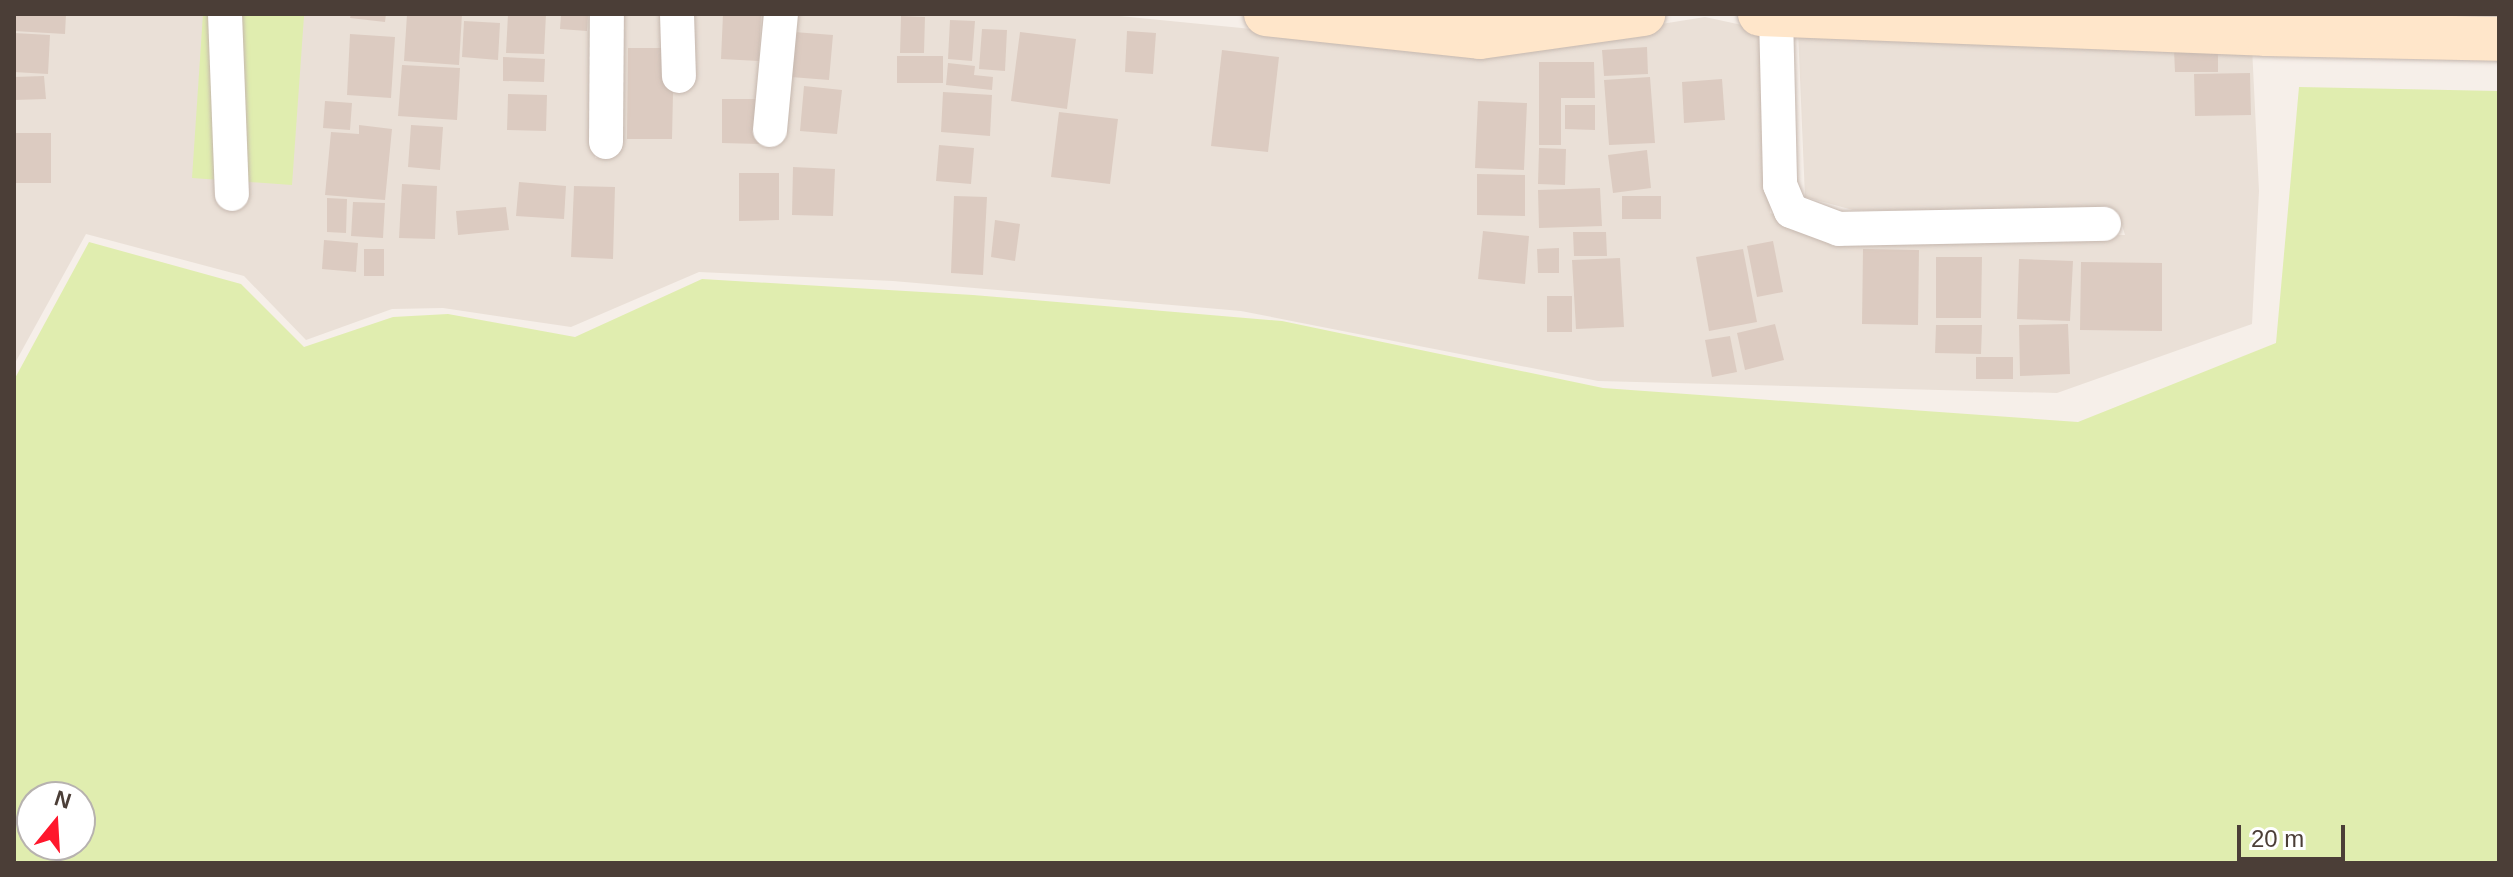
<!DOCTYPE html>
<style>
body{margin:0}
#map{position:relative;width:2513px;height:877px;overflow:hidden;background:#f6efe9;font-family:Arial,sans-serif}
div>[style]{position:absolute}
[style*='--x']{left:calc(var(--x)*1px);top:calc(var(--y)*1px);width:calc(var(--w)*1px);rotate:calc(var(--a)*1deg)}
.residential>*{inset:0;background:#eae0d7}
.green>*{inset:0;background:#e0edaf}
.building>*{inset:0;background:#dccbc1}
.roads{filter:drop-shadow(0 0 2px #c5b7ae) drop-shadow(0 0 2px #c5b7ae)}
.street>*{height:34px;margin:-17px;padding:0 17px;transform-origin:17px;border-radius:17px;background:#fff}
.secondary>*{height:44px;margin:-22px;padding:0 22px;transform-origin:22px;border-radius:22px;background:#ffe6ca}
span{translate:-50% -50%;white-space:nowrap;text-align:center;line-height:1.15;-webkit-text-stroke:7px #fff;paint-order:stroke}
.frame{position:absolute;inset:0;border:16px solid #4b3e37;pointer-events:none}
.north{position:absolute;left:16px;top:781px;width:80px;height:80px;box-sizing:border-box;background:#fff;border:2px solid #b7b2af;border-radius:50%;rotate:18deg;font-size:22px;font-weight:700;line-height:32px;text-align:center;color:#4b3e37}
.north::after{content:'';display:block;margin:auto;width:28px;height:36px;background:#ff172c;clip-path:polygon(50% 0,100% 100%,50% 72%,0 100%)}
.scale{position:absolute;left:2237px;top:825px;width:108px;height:36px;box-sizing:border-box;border:4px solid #4b3e37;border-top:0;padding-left:10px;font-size:24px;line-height:28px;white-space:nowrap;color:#4b3e37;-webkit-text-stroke:6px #fff;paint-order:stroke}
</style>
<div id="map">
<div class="residential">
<div style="clip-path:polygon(14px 14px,594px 14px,595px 158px,615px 155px,614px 14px,1099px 14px,1486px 52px,1705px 17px,1765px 30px,1770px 213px,1835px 233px,2125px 235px,2118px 212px,1853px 210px,1805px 197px,1798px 30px,2252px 47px,2259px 191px,2252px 324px,2057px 393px,1598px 381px,1241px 311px,893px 281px,699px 272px,571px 327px,443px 308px,392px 309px,306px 340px,244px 276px,86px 234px,15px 363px)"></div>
</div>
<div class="green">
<div style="clip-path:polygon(203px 14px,304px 16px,292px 185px,192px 178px)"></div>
<div style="clip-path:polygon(evenodd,2299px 87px,2499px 91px,2499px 863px,14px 863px,14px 380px,89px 242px,241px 284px,304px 347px,393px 317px,448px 314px,575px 337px,702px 279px,973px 295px,1282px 321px,1603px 388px,2078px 422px,2276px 343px,2299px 87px,32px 797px,80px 797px,80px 845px,32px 845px,32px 797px)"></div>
</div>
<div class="building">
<div style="clip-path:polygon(15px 14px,66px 14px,65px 34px,14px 31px)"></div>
<div style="clip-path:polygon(351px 14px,386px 14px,385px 22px,350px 18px)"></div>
<div style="clip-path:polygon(407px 14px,462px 14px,459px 65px,404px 61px)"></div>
<div style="clip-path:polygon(508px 14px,546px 14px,544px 54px,506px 53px)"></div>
<div style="clip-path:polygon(561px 14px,588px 14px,587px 31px,560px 29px)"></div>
<div style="clip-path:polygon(723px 14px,761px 14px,759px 61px,721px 59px)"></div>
<div style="clip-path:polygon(901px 16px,925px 17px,924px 53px,900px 53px)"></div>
<div style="clip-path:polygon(950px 20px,975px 21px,972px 61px,948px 59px)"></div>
<div style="clip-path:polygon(464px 21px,500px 23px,498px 60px,462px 57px)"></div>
<div style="clip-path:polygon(982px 29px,1007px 30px,1005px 71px,979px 69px)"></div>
<div style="clip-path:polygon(1127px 31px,1156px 33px,1153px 74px,1125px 72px)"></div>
<div style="clip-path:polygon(794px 32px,833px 35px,829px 80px,791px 77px)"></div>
<div style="clip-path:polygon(1020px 32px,1076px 39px,1067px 109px,1011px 101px)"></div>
<div style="clip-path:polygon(14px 33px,50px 35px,48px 74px,14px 72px)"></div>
<div style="clip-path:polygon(350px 34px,395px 37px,391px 98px,347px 95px)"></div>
<div style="clip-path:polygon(1647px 47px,1648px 74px,1604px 76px,1602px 50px)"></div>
<div style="clip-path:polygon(628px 48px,674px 48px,672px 139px,627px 139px)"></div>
<div style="clip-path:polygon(2218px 49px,2218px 72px,2175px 72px,2174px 50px)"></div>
<div style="clip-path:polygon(1222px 50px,1279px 57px,1268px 152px,1211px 146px)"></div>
<div style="clip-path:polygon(897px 56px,943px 56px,943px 83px,897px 83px)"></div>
<div style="clip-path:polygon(503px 57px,545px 59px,544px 82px,503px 81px)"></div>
<div style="clip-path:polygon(1539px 62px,1594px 62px,1595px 98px,1561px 98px,1561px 145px,1539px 145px)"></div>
<div style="clip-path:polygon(948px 63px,975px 66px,974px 75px,993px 77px,992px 90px,946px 85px)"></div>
<div style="clip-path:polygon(402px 65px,460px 68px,457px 120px,398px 116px)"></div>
<div style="clip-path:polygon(2250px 73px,2251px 115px,2195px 116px,2194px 74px)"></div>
<div style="clip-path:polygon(44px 76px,46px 99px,14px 100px,14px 77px)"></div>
<div style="clip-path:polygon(1650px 77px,1655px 143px,1609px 145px,1604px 80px)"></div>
<div style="clip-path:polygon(1722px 79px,1725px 120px,1684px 123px,1682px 82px)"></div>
<div style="clip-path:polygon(804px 86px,842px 90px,837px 134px,800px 131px)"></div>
<div style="clip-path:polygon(943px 92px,992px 95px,990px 136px,941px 132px)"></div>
<div style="clip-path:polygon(508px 94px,547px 95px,546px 131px,507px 130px)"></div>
<div style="clip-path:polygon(722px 99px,761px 99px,760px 144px,722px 143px)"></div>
<div style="clip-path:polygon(325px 101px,352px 103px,350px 130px,323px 128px)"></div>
<div style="clip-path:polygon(1478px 101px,1527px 103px,1524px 170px,1475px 168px)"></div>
<div style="clip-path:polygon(1565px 105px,1595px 105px,1595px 130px,1565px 129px)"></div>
<div style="clip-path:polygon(1059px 112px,1118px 119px,1110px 184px,1051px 177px)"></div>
<div style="clip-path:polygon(359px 125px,392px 129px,385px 200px,325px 195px,331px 132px,359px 134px)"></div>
<div style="clip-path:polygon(411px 125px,443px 127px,440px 170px,408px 167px)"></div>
<div style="clip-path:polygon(14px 133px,51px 133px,51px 183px,14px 183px)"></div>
<div style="clip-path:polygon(939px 145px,974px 148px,971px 184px,936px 181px)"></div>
<div style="clip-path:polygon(1539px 148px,1566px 149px,1565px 185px,1538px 184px)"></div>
<div style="clip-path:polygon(1647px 150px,1651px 188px,1613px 193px,1608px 155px)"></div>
<div style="clip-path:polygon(793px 167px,835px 169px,833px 216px,792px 215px)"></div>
<div style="clip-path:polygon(739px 173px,779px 173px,779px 220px,739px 221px)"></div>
<div style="clip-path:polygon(1477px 174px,1525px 175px,1525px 216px,1477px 215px)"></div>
<div style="clip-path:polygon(519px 182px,566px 186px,564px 219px,516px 216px)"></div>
<div style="clip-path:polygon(402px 184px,437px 186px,435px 239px,399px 238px)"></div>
<div style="clip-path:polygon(574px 186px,615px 187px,613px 259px,571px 257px)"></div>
<div style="clip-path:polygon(1600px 188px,1602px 226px,1539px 228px,1538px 190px)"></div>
<div style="clip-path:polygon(954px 196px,987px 197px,983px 275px,951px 273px)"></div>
<div style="clip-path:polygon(1622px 196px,1661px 196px,1661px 219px,1622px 219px)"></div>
<div style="clip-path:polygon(327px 198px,347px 199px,346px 233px,327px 232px)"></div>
<div style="clip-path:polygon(353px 202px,385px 203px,383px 238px,351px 236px)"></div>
<div style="clip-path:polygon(506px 207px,509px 230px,458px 235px,456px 211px)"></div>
<div style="clip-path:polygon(995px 220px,1020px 224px,1015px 261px,991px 257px)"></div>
<div style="clip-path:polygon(1483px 231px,1529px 236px,1525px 284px,1478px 279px)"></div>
<div style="clip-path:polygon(1573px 232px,1606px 232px,1607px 256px,1574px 256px)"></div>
<div style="clip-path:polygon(324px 240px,358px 243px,356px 272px,322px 269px)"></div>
<div style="clip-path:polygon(1773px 241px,1783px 292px,1757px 297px,1747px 246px)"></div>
<div style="clip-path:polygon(1559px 248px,1559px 273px,1538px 273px,1537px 249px)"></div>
<div style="clip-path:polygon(364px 249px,384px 249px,384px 276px,364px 276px)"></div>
<div style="clip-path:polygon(1743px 249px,1757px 322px,1709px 331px,1696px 257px)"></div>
<div style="clip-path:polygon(1863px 249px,1919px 250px,1918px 325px,1862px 324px)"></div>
<div style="clip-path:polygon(1936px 257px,1982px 257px,1981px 318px,1936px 318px)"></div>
<div style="clip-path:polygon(1620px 258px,1624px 327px,1576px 329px,1572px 260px)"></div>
<div style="clip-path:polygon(2019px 259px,2073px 261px,2070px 321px,2017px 319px)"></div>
<div style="clip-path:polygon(2081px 262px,2162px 263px,2162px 331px,2080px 330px)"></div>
<div style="clip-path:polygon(1547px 296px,1572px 296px,1572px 332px,1547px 332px)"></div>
<div style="clip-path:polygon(1775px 324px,1784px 360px,1745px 370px,1737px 333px)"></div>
<div style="clip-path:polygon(2068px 324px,2070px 374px,2020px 376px,2019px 325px)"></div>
<div style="clip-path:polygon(1936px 325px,1982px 325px,1981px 354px,1935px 353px)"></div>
<div style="clip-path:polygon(1730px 336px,1737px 372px,1712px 377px,1705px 340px)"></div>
<div style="clip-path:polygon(1976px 357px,2013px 357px,2013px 379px,1976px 379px)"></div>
</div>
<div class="roads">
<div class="street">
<div style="--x:225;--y:14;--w:180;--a:87.8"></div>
<div style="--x:677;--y:14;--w:62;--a:88.2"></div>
<div style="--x:1776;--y:16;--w:169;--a:88.6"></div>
<div style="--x:1780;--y:185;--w:28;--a:67"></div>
<div style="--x:1791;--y:211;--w:51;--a:20.6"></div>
<div style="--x:1839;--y:229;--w:265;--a:-1.1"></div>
<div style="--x:770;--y:130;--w:117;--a:-84.6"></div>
<div style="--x:606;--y:142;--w:128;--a:-89.6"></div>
</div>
<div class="secondary">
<div style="--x:1266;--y:14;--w:215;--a:6.1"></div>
<div style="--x:1480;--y:37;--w:165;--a:-8"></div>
<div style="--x:1760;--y:14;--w:506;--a:2.26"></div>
<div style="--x:2266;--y:34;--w:233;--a:1.2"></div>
</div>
</div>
<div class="frame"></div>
<div class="north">N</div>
<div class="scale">20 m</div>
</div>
